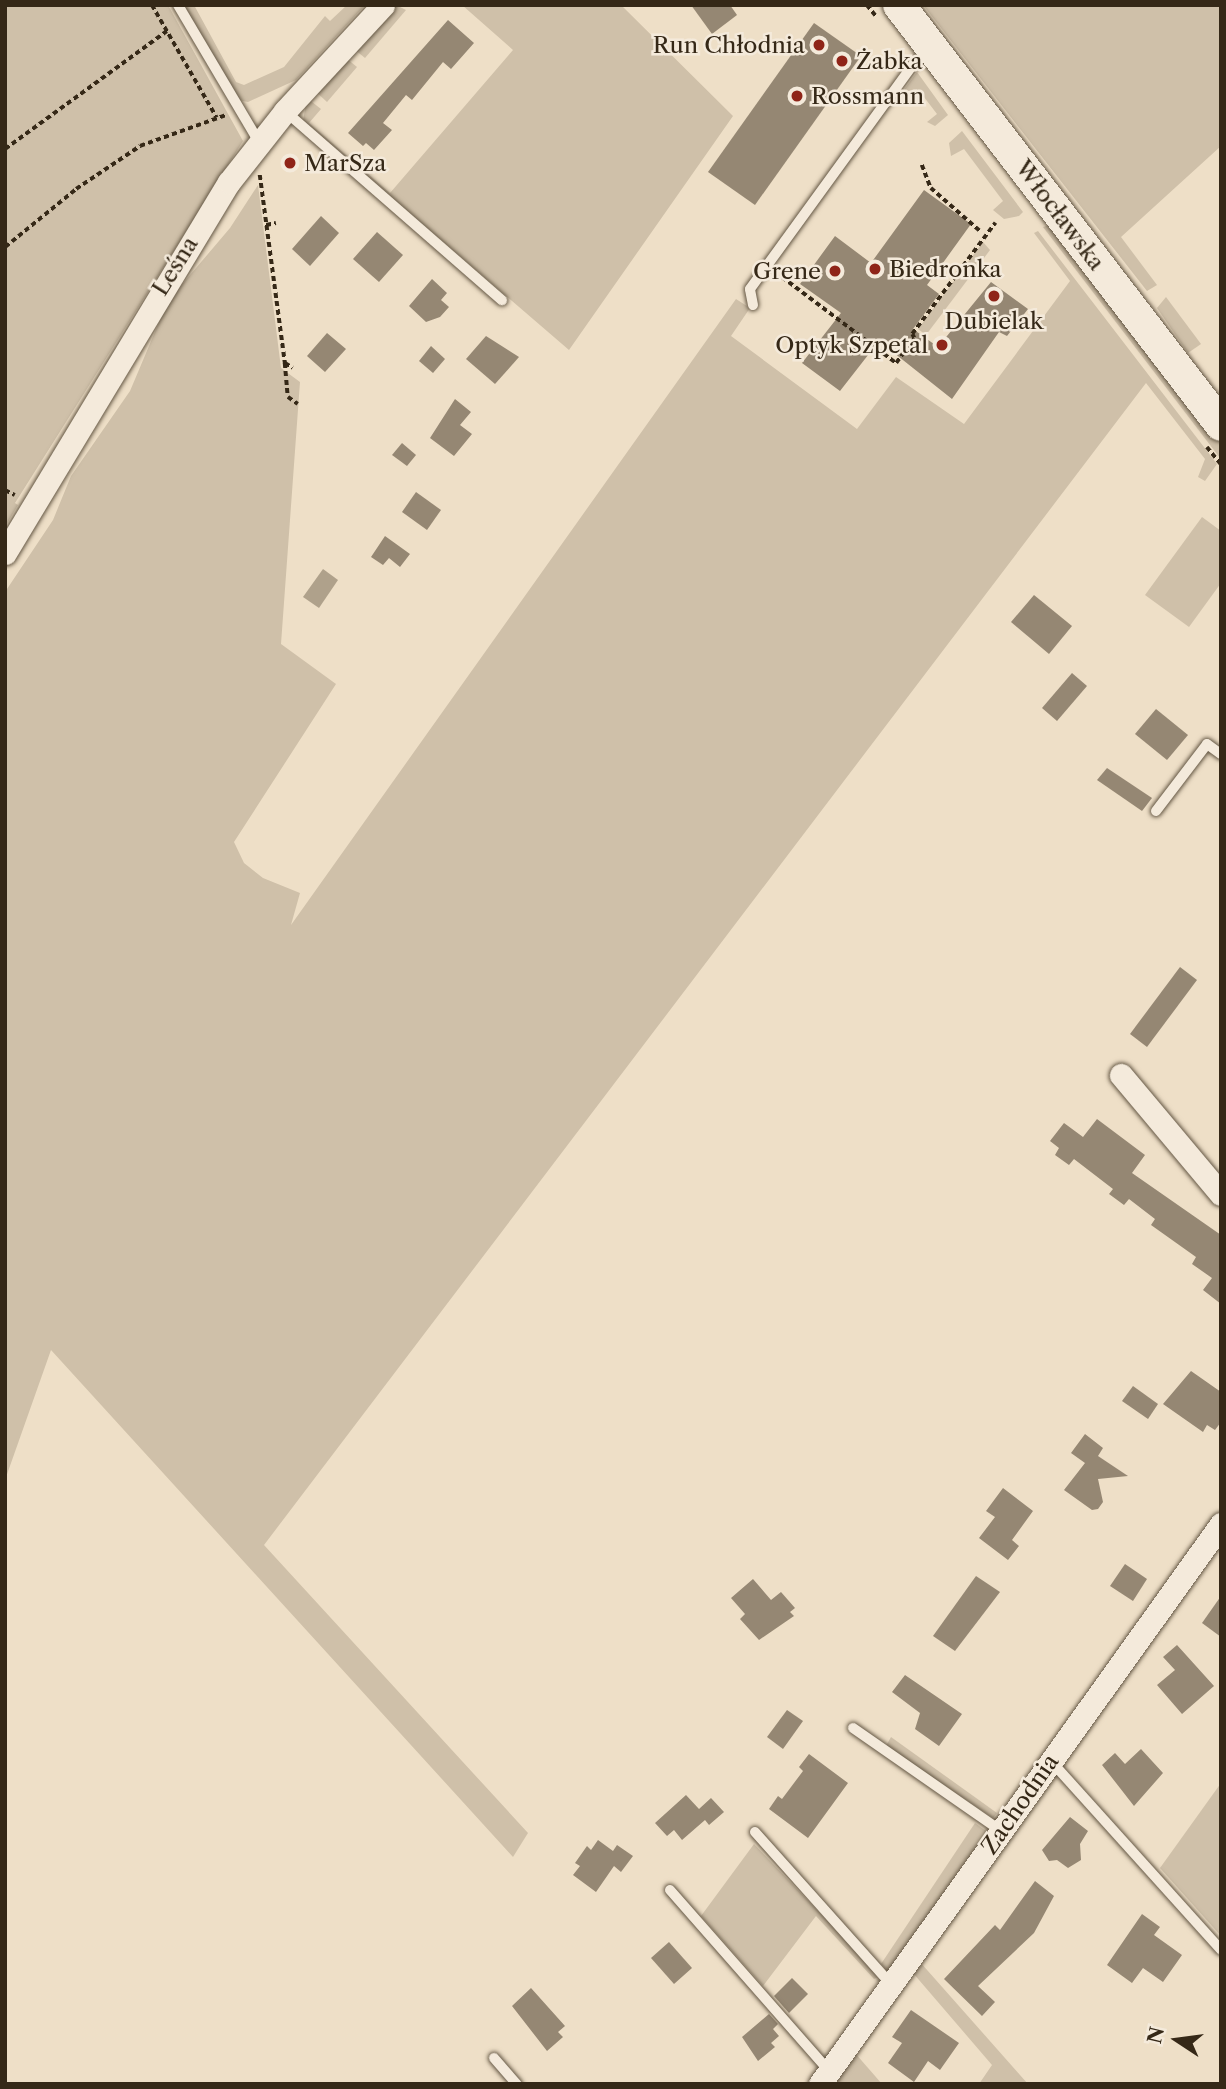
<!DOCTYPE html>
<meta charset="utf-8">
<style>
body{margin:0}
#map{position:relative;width:1226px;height:2089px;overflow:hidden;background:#eedfc7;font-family:"Libre Caslon Text",serif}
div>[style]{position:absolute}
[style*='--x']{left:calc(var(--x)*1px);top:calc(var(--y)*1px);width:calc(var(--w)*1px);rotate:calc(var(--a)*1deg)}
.green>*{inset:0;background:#cfc0a9}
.water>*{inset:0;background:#afa18b}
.building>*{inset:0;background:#958773}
.path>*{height:3.5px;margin-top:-1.75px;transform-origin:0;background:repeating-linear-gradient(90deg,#352817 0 5px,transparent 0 8.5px)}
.roads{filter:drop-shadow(0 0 2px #635643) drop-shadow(0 0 2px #635643)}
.lane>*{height:10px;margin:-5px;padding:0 5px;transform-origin:5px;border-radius:5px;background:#f4eadb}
.street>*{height:23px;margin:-11.5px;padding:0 11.5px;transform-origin:11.5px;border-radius:11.5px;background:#f4eadb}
.secondary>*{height:32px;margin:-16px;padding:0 16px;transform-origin:16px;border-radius:16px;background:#f4eadb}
.dots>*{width:19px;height:19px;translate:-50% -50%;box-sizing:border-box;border:4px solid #f4eadb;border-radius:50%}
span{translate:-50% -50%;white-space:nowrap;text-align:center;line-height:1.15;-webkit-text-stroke:5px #f4eadb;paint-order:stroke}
.poi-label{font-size:23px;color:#352817}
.right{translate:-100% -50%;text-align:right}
.left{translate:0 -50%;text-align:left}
.street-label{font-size:23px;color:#352817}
.frame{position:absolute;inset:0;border:7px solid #352817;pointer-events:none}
.north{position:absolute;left:1142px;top:2005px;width:70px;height:70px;-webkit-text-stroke:5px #f4eadb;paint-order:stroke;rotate:283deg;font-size:19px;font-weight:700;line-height:28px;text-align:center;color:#352817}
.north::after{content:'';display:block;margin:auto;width:24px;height:32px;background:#352817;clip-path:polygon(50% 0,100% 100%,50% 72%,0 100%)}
</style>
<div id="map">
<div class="green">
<div style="clip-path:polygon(5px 5px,168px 5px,243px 141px,15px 503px,18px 505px,5px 527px)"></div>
<div style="clip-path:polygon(183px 5px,194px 5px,236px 82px,244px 85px,284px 67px,325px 16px,330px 21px,347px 5px,365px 5px,296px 80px,248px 102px,238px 100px)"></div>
<div style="clip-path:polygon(396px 5px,406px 10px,365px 58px,354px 49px)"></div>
<div style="clip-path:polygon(462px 5px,621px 5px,733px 116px,569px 350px,303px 121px,307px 98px,321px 109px,309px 123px,390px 193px,513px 50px)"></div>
<div style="clip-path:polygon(923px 5px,1221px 5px,1221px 146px,1121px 237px,1157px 285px,1147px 291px)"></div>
<div style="clip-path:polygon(346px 58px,357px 67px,327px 102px,315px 91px)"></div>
<div style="clip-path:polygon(917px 72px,948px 115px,935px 126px,927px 122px,937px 114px,924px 97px,912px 104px,901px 94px)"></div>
<div style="clip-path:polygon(962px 131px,1023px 212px,1019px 216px,1004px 219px,993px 210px,1003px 201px,964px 149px,951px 156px,949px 143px)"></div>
<div style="clip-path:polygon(258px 185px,281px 368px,300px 382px,281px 644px,336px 684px,234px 842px,244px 863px,263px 878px,300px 893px,291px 925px,736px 299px,750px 308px,731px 336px,857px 429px,896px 377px,964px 424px,1070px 281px,1034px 233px,1038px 231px,1217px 464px,1205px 481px,1198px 477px,1205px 459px,1146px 383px,264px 1545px,528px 1833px,513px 1857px,51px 1350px,5px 1480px,5px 592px,53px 520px,71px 476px,130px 391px,168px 301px,230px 228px)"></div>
<div style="clip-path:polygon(1053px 224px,1221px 444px,1220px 458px,1043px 227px)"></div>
<div style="clip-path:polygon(983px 242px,990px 250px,926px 335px,918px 329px)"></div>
<div style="clip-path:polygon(1166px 297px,1201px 344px,1188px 353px,1157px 308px)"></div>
<div style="clip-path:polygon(1202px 517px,1221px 531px,1221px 583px,1189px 627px,1145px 595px)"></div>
<div style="clip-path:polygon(891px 1737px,997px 1813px,993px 1818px,886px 1746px)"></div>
<div style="clip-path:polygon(1221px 1783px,1221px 1936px,1160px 1868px)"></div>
<div style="clip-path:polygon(975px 1823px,990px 1834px,890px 1974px,881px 1964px)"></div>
<div style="clip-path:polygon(754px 1844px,880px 1976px,874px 1979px,816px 1916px,763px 1986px,701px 1916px)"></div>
<div style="clip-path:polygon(920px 1962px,1028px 2084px,979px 2084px,992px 2065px,913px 1973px)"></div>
<div style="clip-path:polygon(855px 2053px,882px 2084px,833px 2084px)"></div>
</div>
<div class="water">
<div style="clip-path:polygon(323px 569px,338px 580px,319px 608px,303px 597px)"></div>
</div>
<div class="building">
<div style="clip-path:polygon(691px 5px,730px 5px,737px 15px,712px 34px)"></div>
<div style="clip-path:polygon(448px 20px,474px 43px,451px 69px,443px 62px,412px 100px,406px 95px,383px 123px,392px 130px,374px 150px,366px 143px,363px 146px,348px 133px)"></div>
<div style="clip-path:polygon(814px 23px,861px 56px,755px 205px,708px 172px)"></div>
<div style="clip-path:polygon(924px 190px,971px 224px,927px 285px,939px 294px,913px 329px,938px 347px,991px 282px,1028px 309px,1007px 336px,999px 332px,952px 399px,879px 341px,840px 391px,802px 363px,841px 313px,800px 284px,835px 236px,871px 263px)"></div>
<div style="clip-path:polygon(321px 216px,339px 233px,310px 266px,292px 249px)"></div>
<div style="clip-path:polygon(377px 232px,403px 255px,379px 282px,353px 259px)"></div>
<div style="clip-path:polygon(432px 279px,447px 293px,441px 300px,449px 307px,440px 317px,426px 322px,409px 306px)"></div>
<div style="clip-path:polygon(327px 333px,346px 349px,325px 372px,307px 356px)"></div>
<div style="clip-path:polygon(486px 336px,519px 357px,495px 384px,466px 359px)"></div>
<div style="clip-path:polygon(431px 346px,445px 359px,433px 373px,419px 361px)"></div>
<div style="clip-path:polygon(455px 399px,471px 412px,460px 425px,472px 434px,454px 456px,430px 438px)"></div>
<div style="clip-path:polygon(402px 443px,416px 455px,407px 466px,392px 455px)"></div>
<div style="clip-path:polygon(416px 492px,441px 510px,427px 530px,402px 512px)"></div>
<div style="clip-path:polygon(385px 536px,410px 554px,400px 567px,389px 558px,383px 565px,371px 557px)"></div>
<div style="clip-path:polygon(1034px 595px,1072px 626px,1049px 654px,1011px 622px)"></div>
<div style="clip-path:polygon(1072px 673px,1087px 686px,1057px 721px,1042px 708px)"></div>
<div style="clip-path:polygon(1156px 709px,1188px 735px,1167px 760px,1135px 734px)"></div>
<div style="clip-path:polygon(1107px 768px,1152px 798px,1142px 811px,1097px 780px)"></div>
<div style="clip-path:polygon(1180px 967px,1197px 980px,1147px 1047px,1130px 1034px)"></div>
<div style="clip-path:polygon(1097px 1119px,1145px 1155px,1132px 1173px,1221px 1235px,1221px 1304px,1203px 1290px,1212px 1278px,1192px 1264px,1196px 1257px,1151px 1225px,1155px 1219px,1129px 1199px,1124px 1205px,1109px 1194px,1113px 1189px,1074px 1159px,1069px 1165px,1055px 1155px,1059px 1148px,1050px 1141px,1064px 1123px,1083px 1137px)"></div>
<div style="clip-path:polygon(1191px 1371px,1221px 1392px,1221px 1422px,1215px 1430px,1207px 1425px,1203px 1432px,1163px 1404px)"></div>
<div style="clip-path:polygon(1133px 1386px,1158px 1404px,1148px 1419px,1122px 1401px)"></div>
<div style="clip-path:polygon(1085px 1434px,1103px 1448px,1098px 1456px,1128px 1476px,1098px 1479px,1103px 1502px,1098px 1509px,1092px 1510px,1064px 1490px,1085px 1463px,1071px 1453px)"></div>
<div style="clip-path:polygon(1003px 1488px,1033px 1511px,1012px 1540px,1019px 1546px,1008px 1560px,979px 1538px,995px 1517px,986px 1511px)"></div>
<div style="clip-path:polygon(1125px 1564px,1147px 1579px,1133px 1601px,1110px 1586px)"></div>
<div style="clip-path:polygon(976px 1576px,1000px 1592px,955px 1651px,933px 1636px)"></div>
<div style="clip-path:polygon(753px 1579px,771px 1600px,781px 1592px,795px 1608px,790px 1612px,794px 1616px,759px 1640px,740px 1619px,745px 1614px,731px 1598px)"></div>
<div style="clip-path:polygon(1221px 1596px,1221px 1637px,1202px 1623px)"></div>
<div style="clip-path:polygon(1177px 1645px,1214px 1686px,1182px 1714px,1157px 1685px,1175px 1670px,1163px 1657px)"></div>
<div style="clip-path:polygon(905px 1675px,962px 1714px,939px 1746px,915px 1729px,920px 1713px,892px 1692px)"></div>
<div style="clip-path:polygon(787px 1710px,803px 1721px,783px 1749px,767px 1737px)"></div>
<div style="clip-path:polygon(1141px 1749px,1163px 1773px,1134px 1806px,1102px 1765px,1115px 1753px,1125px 1764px)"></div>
<div style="clip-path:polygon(809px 1754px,848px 1783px,808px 1838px,769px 1809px,778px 1796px,782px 1799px,803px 1771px,799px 1767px)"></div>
<div style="clip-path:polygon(686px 1795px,699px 1809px,711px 1798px,724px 1812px,709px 1825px,705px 1820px,682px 1840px,674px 1830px,667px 1836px,655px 1823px)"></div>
<div style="clip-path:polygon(1070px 1817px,1088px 1831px,1080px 1844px,1081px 1860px,1068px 1868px,1057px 1860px,1049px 1861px,1042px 1850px)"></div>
<div style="clip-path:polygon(598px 1840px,613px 1851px,617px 1845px,633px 1856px,621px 1872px,614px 1866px,596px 1892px,573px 1875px,580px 1866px,575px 1863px,587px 1846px,591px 1850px)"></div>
<div style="clip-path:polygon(1035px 1881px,1054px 1896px,1034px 1933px,978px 1986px,995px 2002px,982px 2016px,944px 1979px,995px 1925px,1000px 1930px)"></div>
<div style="clip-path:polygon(1142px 1914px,1160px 1927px,1154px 1935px,1182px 1955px,1163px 1982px,1143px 1968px,1132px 1983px,1107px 1965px)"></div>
<div style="clip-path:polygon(669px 1942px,692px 1968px,674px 1984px,651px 1958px)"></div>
<div style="clip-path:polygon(792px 1978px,808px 1994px,789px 2013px,774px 1996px)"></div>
<div style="clip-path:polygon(531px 1988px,565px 2026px,558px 2032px,563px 2037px,547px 2051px,512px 2006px)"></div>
<div style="clip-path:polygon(911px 2010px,959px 2043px,940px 2070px,928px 2061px,914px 2082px,888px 2063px,902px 2043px,892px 2037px)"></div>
<div style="clip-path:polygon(769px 2014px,778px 2024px,773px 2029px,779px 2036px,771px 2043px,775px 2047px,758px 2061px,742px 2037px)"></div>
</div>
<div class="path">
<div style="--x:152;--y:5;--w:130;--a:60.1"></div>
<div style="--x:867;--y:5;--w:14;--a:51"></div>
<div style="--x:5;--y:149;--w:200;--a:-36.1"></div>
<div style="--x:922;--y:165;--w:25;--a:69"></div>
<div style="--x:931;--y:188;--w:65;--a:41.3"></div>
<div style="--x:260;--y:175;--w:190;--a:82.4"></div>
<div style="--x:285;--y:363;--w:9;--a:32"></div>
<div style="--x:266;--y:225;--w:10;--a:-11"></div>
<div style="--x:5;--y:247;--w:92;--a:-39.2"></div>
<div style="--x:76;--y:189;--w:77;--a:-33.9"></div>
<div style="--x:140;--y:146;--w:91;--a:-19.8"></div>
<div style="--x:784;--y:273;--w:4;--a:117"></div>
<div style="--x:782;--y:277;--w:143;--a:37"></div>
<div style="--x:896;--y:363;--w:31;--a:-54"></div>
<div style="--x:914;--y:338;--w:4;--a:-117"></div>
<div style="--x:912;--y:334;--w:139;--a:-53.2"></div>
<div style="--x:285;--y:363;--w:34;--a:85"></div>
<div style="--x:288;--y:397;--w:12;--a:35"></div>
<div style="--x:1207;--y:447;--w:22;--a:51"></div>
<div style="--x:5;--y:490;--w:11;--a:27"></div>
</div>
<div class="roads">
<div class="lane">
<div style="--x:178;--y:5;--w:159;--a:59.4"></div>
<div style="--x:285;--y:111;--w:288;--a:41.1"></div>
<div style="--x:753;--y:305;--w:16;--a:-101"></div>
<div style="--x:750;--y:289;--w:277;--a:-54"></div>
<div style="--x:913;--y:65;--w:21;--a:-41"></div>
<div style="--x:1156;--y:811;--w:84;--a:-52.7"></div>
<div style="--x:1207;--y:744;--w:17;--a:36"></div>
<div style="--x:853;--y:1728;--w:180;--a:34.8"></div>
<div style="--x:1051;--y:1761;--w:254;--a:48"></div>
<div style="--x:755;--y:1832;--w:204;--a:48.2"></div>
<div style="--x:670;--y:1890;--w:241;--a:48.7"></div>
<div style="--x:494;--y:2058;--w:35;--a:49"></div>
</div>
<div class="street">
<div style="--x:5;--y:553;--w:433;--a:-58.9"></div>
<div style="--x:229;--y:182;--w:90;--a:-51.7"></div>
<div style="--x:285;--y:111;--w:144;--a:-47.2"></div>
<div style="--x:1121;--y:1075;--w:155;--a:50"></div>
<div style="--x:820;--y:2084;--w:689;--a:-54.39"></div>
</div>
<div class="secondary">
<div style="--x:899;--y:5;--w:529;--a:52.52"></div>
</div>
</div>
<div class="dots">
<div style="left:819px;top:45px;background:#8f2418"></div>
<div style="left:842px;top:61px;background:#8f2418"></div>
<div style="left:797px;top:96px;background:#8f2418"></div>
<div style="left:290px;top:163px;background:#8f2418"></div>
<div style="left:875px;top:269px;background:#8f2418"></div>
<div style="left:835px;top:271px;background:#8f2418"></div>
<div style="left:994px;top:296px;background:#8f2418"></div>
<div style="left:942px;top:345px;background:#8f2418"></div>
</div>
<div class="poi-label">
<span class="right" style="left:805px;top:45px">Run Chłodnia</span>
<span class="left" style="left:856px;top:61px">Żabka</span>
<span class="left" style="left:811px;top:96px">Rossmann</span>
<span class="left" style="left:304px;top:163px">MarSza</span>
<span class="left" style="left:889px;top:269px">Biedronka</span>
<span class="right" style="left:821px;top:271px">Grene</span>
<span style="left:994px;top:321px">Dubielak</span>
<span class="right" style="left:928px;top:345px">Optyk Szpetal</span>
</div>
<div class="street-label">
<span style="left:1060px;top:215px;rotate:53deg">Włocławska</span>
<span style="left:175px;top:266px;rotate:-58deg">Leśna</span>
<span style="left:1020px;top:1804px;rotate:-55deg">Zachodnia</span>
</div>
<div class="frame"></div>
<div class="north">N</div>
</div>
